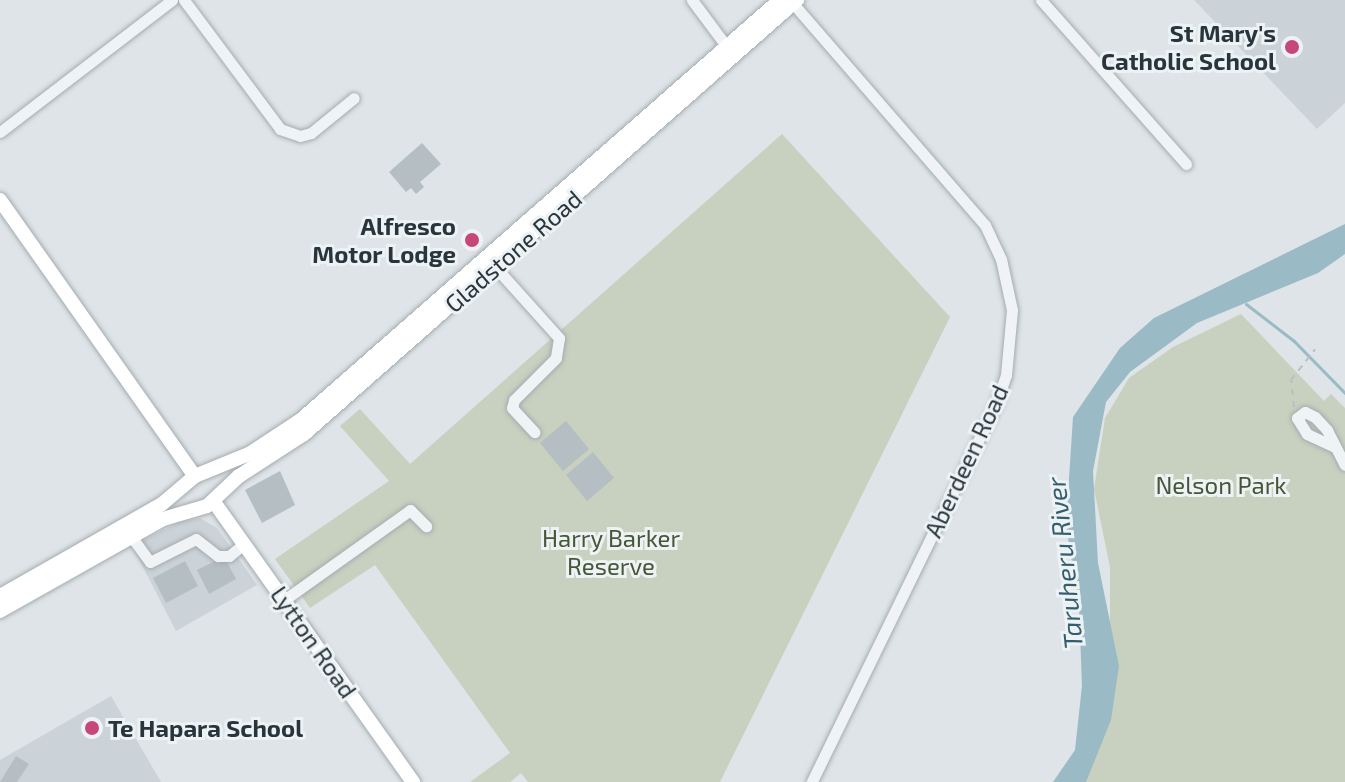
<!DOCTYPE html>
<style>
body{margin:0}
#map{position:relative;width:1345px;height:782px;overflow:hidden;background:#dee4e7;font-family:"Exo 2",sans-serif}
div>[style]{position:absolute}
[style*='--x']{left:calc(var(--x)*1px);top:calc(var(--y)*1px);width:calc(var(--w)*1px);rotate:calc(var(--a)*1deg)}
.built>*{inset:0;background:#ccd3d8}
.green>*{inset:0;background:#c8d0bf}
.water>*{inset:0;background:#9abac5}
.stream>*{height:3px;margin:-1.5px;padding:0 1.5px;transform-origin:1.5px;border-radius:1.5px;background:#9abac5}
.building>*{inset:0;background:#b5bec3}
.path>*{height:2px;margin-top:-1px;transform-origin:0;background:repeating-linear-gradient(90deg,#b8bec1 0 6px,transparent 0 12px)}
.roads{filter:drop-shadow(0 0 2px #a4acb0) drop-shadow(0 0 2px #a4acb0)}
.minor>*{height:11px;margin:-5.5px;padding:0 5.5px;transform-origin:5.5px;border-radius:5.5px;background:#f0f3f5}
.major>*{height:14px;margin:-7px;padding:0 7px;transform-origin:7px;border-radius:7px;background:#fff}
.dots>*{width:22px;height:22px;translate:-50% -50%;box-sizing:border-box;border:4px solid #edf2f4;border-radius:50%}
span{translate:-50% -50%;white-space:nowrap;text-align:center;line-height:1.15;-webkit-text-stroke:6px #edf2f4;paint-order:stroke}
.poi-label{font-size:24px;color:#28353c;font-weight:700}
.right{translate:-100% -50%;text-align:right}
.left{translate:0 -50%;text-align:left}
.street-label{font-size:24px;color:#28353c}
.park-label{font-size:24px;color:#455736}
.water-label{font-size:26px;color:#345d6e;font-style:italic}
</style>
<div id="map">
<div class="built">
<div style="clip-path:polygon(1194px 0,1345px 0,1345px 103px,1317px 129px)"></div>
<div style="clip-path:polygon(200px 518px,217px 528px,257px 585px,176px 631px,132px 546px,179px 522px)"></div>
<div style="clip-path:polygon(111px 696px,161px 782px,0 782px,0 760px)"></div>
</div>
<div class="green">
<div style="clip-path:polygon(782px 134px,950px 317px,720px 782px,528px 782px,521px 773px,510px 782px,470px 782px,510px 753px,375px 565px,310px 608px,275px 559px,389px 481px,340px 426px,360px 409px,410px 464px)"></div>
<div style="clip-path:polygon(1241px 314px,1324px 401px,1331px 394px,1345px 408px,1345px 782px,1083px 782px,1110px 708px,1110px 567px,1094px 489px,1105px 418px,1129px 378px,1173px 347px)"></div>
</div>
<div class="water">
<div style="clip-path:polygon(1345px 224px,1345px 254px,1318px 273px,1197px 323px,1130px 372px,1106px 402px,1093px 471px,1098px 563px,1119px 666px,1111px 720px,1086px 782px,1053px 782px,1075px 750px,1082px 686px,1079px 606px,1066px 525px,1073px 417px,1120px 348px,1154px 318px)"></div>
</div>
<div class="stream">
<div style="--x:1246;--y:304;--w:61;--a:37.6"></div>
<div style="--x:1294;--y:341;--w:73;--a:45.6"></div>
</div>
<div class="building">
<div style="clip-path:polygon(422px 143px,441px 164px,420px 182px,424px 187px,416px 194px,411px 188px,406px 192px,389px 172px)"></div>
<div style="clip-path:polygon(566px 421px,589px 449px,563px 471px,540px 443px)"></div>
<div style="clip-path:polygon(593px 452px,614px 478px,587px 501px,566px 475px)"></div>
<div style="clip-path:polygon(280px 471px,295px 505px,262px 523px,245px 490px)"></div>
<div style="clip-path:polygon(185px 561px,198px 586px,166px 603px,153px 578px)"></div>
<div style="clip-path:polygon(215px 561px,227px 562px,236px 579px,209px 594px,197px 570px)"></div>
<div style="clip-path:polygon(16px 756px,29px 764px,17px 782px,0 782px)"></div>
</div>
<div class="path">
<div style="--x:1294;--y:407;--w:27;--a:-96"></div>
<div style="--x:1291;--y:380;--w:39;--a:-52"></div>
</div>
<div class="roads">
<div class="minor">
<div style="--x:184;--y:0;--w:161;--a:53.3"></div>
<div style="--x:280;--y:129;--w:21;--a:19"></div>
<div style="--x:300;--y:136;--w:11;--a:-15"></div>
<div style="--x:311;--y:133;--w:55;--a:-39.1"></div>
<div style="--x:692;--y:0;--w:64;--a:53.3"></div>
<div style="--x:790;--y:0;--w:298;--a:49.1"></div>
<div style="--x:985;--y:225;--w:38;--a:65"></div>
<div style="--x:1001;--y:259;--w:52;--a:77.8"></div>
<div style="--x:1012;--y:310;--w:65;--a:95.3"></div>
<div style="--x:1006;--y:375;--w:31;--a:109"></div>
<div style="--x:996;--y:404;--w:420;--a:116"></div>
<div style="--x:1041;--y:0;--w:219;--a:48.5"></div>
<div style="--x:0;--y:132;--w:217;--a:-37.5"></div>
<div style="--x:489;--y:260;--w:105;--a:48.1"></div>
<div style="--x:559;--y:338;--w:20;--a:99"></div>
<div style="--x:556;--y:358;--w:59;--a:135"></div>
<div style="--x:514;--y:400;--w:8;--a:104"></div>
<div style="--x:512;--y:408;--w:33;--a:47"></div>
<div style="--x:1335;--y:447;--w:31;--a:-155"></div>
<div style="--x:1307;--y:434;--w:19;--a:-122"></div>
<div style="--x:1297;--y:418;--w:10;--a:-37"></div>
<div style="--x:1305;--y:412;--w:11;--a:27"></div>
<div style="--x:1315;--y:417;--w:18;--a:47"></div>
<div style="--x:1327;--y:430;--w:39;--a:63"></div>
<div style="--x:131;--y:536;--w:32;--a:54"></div>
<div style="--x:150;--y:562;--w:51;--a:-26.6"></div>
<div style="--x:196;--y:539;--w:28;--a:38"></div>
<div style="--x:218;--y:556;--w:11;--a:0"></div>
<div style="--x:229;--y:556;--w:19;--a:-39"></div>
<div style="--x:284;--y:600;--w:155;--a:-35.5"></div>
<div style="--x:410;--y:510;--w:23;--a:45"></div>
</div>
<div class="major">
<div style="--x:0;--y:200;--w:338;--a:54.8"></div>
<div style="--x:214;--y:502;--w:344;--a:54.6"></div>
<div style="--x:0;--y:596;--w:186;--a:-29.6"></div>
<div style="--x:162;--y:504;--w:43;--a:-40.3"></div>
<div style="--x:195;--y:476;--w:58;--a:-22.2"></div>
<div style="--x:249;--y:454;--w:64;--a:-33.4"></div>
<div style="--x:302;--y:419;--w:636;--a:-41.24"></div>
<div style="--x:0;--y:611;--w:187;--a:-29.4"></div>
<div style="--x:163;--y:519;--w:46;--a:-16.5"></div>
<div style="--x:207;--y:506;--w:44;--a:-43.2"></div>
<div style="--x:239;--y:476;--w:77;--a:-32.9"></div>
<div style="--x:304;--y:434;--w:657;--a:-41.36"></div>
</div>
</div>
<div class="dots">
<div style="left:1292px;top:47px;background:#c6487b"></div>
<div style="left:472px;top:240px;background:#c6487b"></div>
<div style="left:92px;top:728px;background:#c6487b"></div>
</div>
<div class="poi-label">
<span class="right" style="left:1276px;top:47px">St Mary's<br>Catholic School</span>
<span class="right" style="left:456px;top:240px">Alfresco<br>Motor Lodge</span>
<span class="left" style="left:108px;top:728px">Te Hapara School</span>
</div>
<div class="street-label">
<span style="left:513px;top:251px;rotate:-41deg">Gladstone Road</span>
<span style="left:966px;top:461px;rotate:-65deg">Aberdeen Road</span>
<span style="left:314px;top:642px;rotate:55deg">Lytton Road</span>
</div>
<div class="park-label">
<span style="left:1221px;top:485px">Nelson Park</span>
<span style="left:611px;top:552px">Harry Barker<br>Reserve</span>
</div>
<div class="water-label">
<span style="left:1064px;top:563px;rotate:-96deg">Taruheru River</span>
</div>
</div>
